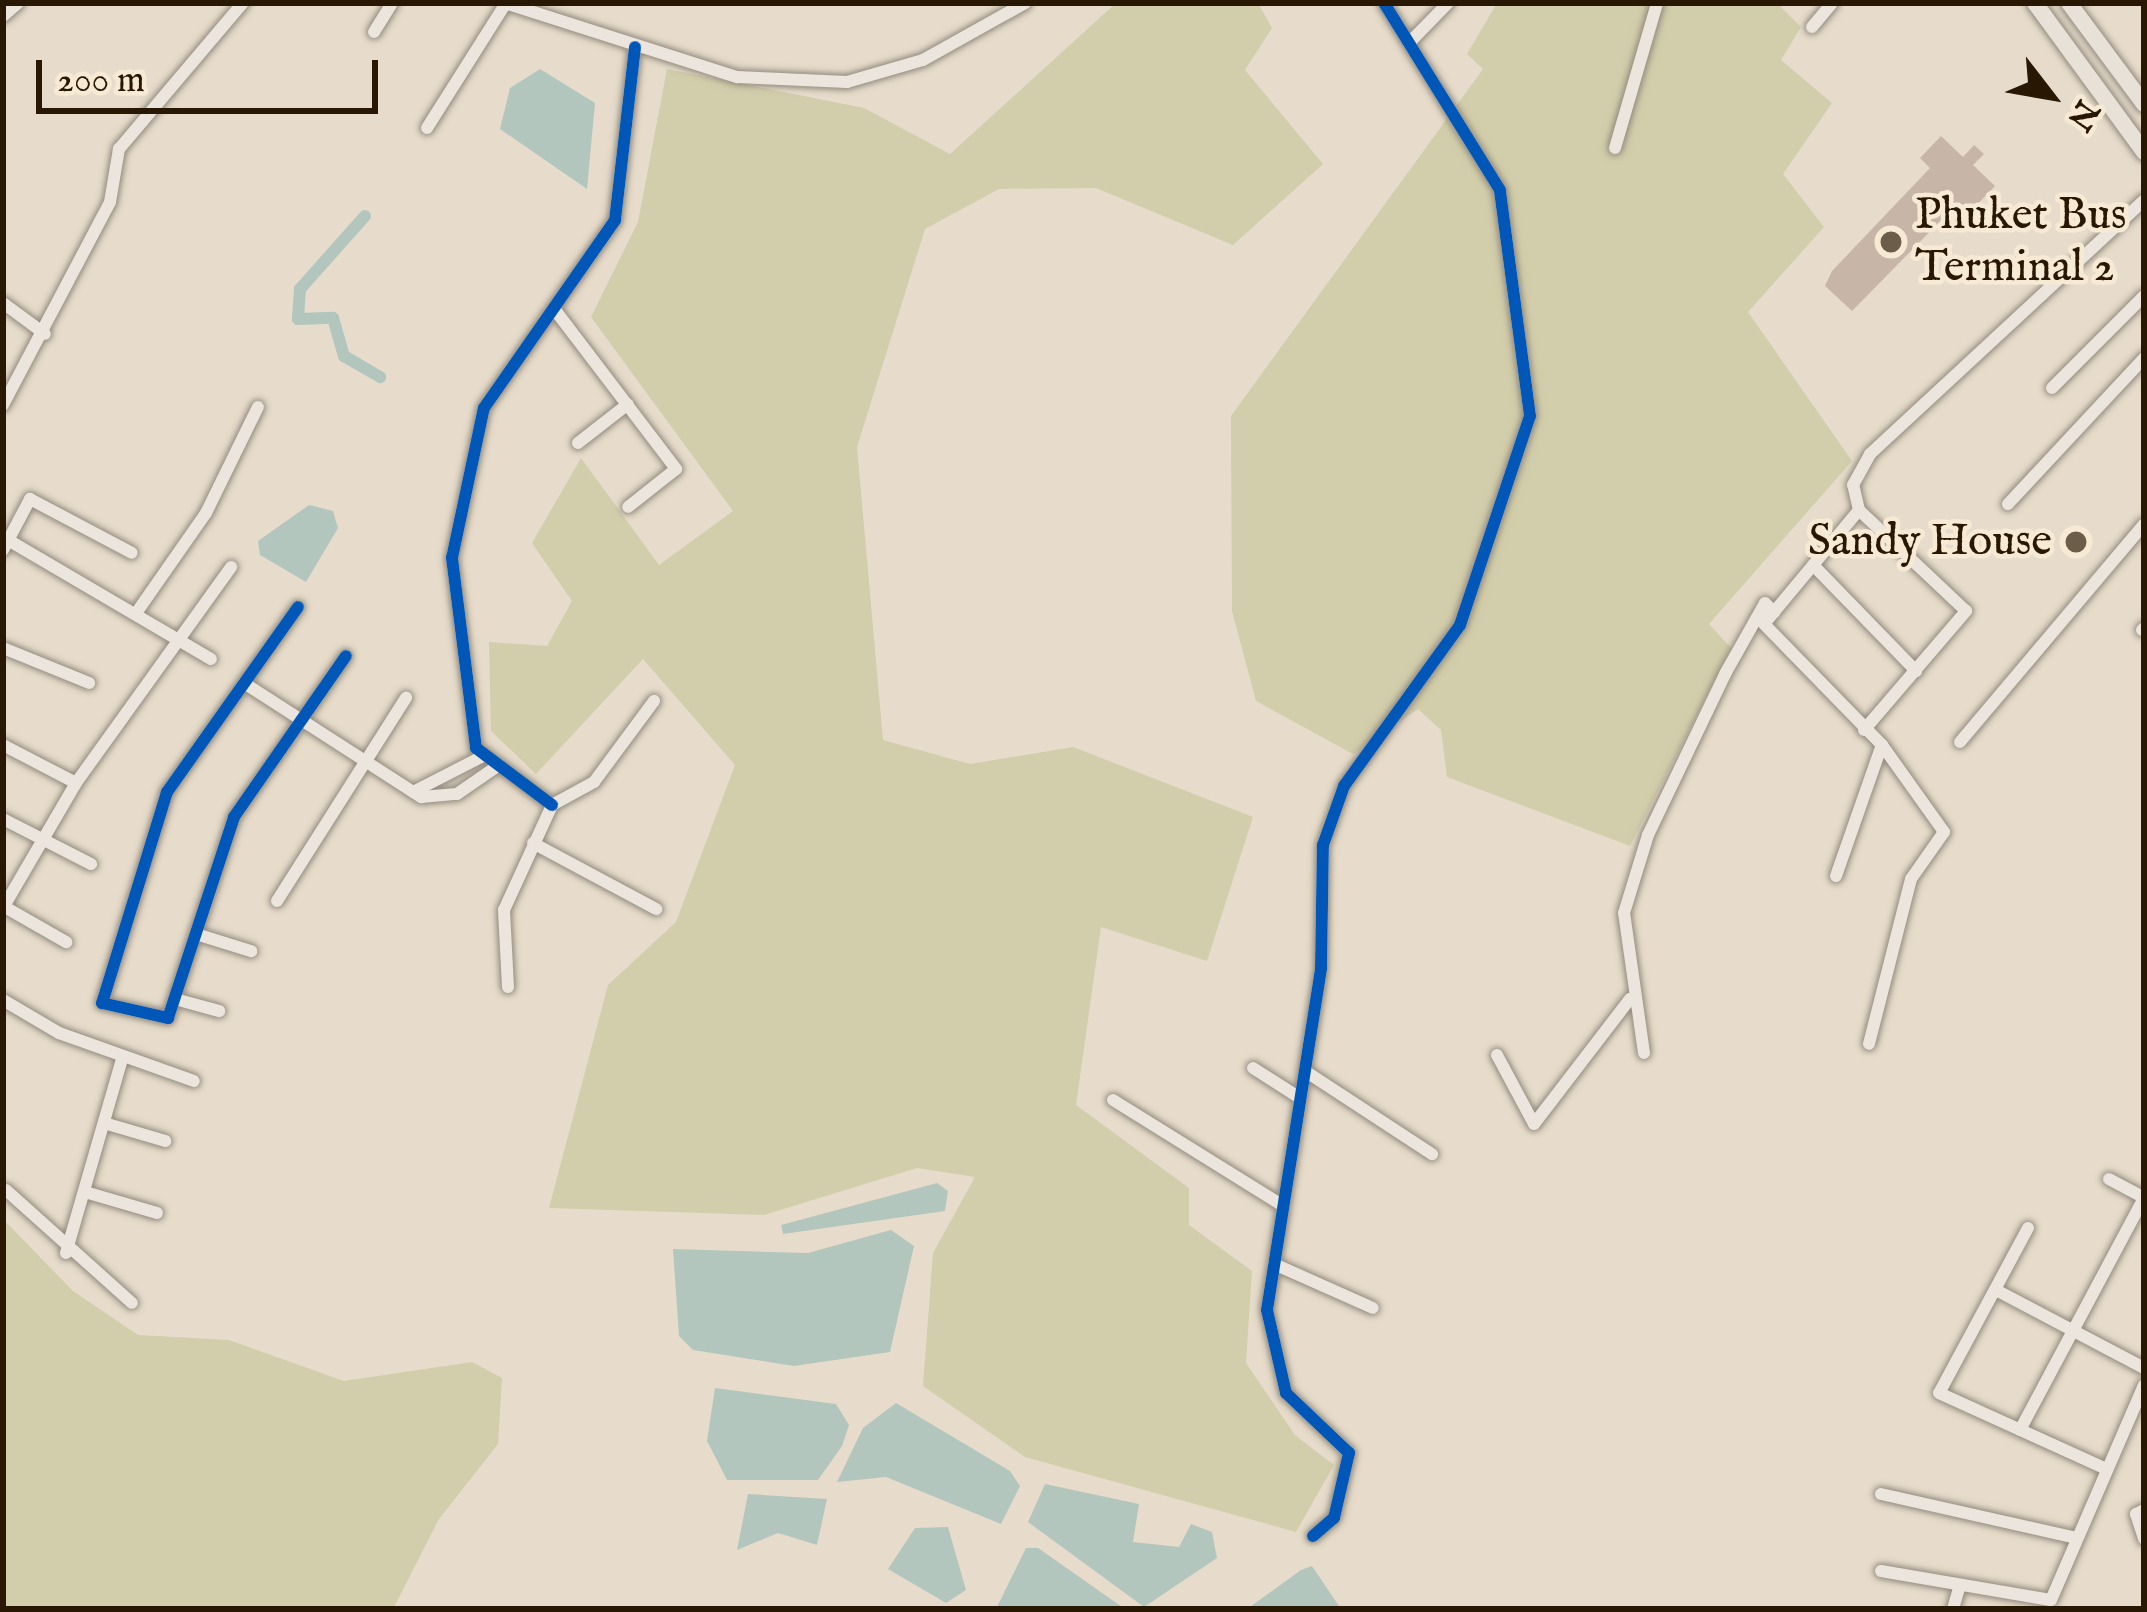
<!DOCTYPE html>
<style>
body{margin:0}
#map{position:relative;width:2147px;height:1612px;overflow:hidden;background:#e7dccb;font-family:"IM FELL English",serif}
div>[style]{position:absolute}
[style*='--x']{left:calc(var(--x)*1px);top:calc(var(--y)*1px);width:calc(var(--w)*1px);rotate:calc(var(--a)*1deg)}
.green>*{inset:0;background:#d2cdaa}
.water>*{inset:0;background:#b3c6bd}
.canal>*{height:12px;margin:-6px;padding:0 6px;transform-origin:6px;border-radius:6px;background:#b3c6bd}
.building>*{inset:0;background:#c7b6a7}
.roads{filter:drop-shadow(0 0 3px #938b7e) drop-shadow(0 0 3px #938b7e)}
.minor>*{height:12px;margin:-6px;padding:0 6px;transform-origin:6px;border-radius:6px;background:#ebe5dd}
.major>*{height:16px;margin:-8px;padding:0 8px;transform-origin:8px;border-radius:8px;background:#e8e1d7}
.cycleway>*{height:12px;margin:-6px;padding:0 6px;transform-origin:6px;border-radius:6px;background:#0057b8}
.dots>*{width:33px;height:33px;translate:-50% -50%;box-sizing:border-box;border:6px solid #f7ead5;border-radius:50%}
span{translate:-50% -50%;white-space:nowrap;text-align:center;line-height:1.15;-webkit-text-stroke:9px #f7ead5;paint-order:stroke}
.poi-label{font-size:45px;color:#281803}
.left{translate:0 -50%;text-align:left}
.right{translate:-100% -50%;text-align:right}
.frame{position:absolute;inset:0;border:6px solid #281803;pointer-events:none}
.north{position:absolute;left:1991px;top:36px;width:120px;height:120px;-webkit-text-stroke:9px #f7ead5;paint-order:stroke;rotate:121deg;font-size:33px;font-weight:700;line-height:48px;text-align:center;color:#281803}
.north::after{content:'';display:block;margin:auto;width:42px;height:54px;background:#281803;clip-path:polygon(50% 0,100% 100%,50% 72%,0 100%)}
.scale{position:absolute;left:36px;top:60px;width:342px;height:54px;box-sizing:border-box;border:6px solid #281803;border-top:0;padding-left:15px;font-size:36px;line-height:42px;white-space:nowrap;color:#281803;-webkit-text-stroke:9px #f7ead5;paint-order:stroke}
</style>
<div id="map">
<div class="green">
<div style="clip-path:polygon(1116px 3px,1258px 3px,1272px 28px,1245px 70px,1323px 164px,1233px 245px,1096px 188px,999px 189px,925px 229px,857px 447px,883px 740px,970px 764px,1073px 747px,1253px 817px,1207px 961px,1101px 927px,1076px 1105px,1189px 1188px,1189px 1225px,1252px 1271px,1246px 1363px,1295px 1435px,1334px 1465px,1296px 1532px,1025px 1457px,923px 1386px,933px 1253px,975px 1177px,917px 1168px,764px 1215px,549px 1208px,608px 985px,676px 922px,735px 765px,643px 659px,536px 774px,491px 731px,489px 642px,547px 646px,572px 601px,532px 543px,581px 458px,659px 565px,733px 511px,591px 317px,638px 222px,667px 69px,864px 108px,950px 154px)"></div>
<div style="clip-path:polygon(1497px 3px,1777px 3px,1801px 27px,1781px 60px,1832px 103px,1783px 174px,1824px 227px,1748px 312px,1852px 461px,1709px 624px,1731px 648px,1630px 846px,1447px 777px,1441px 730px,1418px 709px,1353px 754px,1256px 701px,1232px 611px,1231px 416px,1483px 69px,1467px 54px)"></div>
<div style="clip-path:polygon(3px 1219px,73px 1291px,138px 1335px,229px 1340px,344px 1381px,472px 1362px,502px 1378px,498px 1444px,439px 1519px,393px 1609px,3px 1609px)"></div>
</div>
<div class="water">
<div style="clip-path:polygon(540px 69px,595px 103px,587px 189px,500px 129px,510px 88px)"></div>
<div style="clip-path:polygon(309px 505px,333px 511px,338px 528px,306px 582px,260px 555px,258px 541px)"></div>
<div style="clip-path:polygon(937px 1183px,948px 1191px,945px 1211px,783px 1234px,781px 1225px)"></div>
<div style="clip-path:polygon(891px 1230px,914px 1246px,890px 1352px,794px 1366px,693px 1350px,679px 1336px,673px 1249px,808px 1253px)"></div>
<div style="clip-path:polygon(715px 1388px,836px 1404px,849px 1425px,842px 1446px,818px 1480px,727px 1480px,707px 1441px)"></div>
<div style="clip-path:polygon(896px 1403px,1010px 1471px,1020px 1486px,1001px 1524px,886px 1477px,837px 1482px,863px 1428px)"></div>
<div style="clip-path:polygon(1045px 1484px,1139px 1504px,1133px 1542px,1179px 1547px,1191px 1524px,1212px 1532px,1217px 1558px,1144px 1607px,1028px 1522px)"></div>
<div style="clip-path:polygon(748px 1494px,827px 1499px,817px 1545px,778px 1533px,737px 1550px)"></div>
<div style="clip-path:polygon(948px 1527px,966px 1590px,946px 1603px,888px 1569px,915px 1528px)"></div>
<div style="clip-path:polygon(1026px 1548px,1038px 1548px,1125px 1609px,996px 1609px)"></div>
<div style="clip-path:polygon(1312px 1566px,1341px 1609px,1247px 1609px,1301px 1570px)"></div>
</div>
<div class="canal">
<div style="--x:365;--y:216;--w:98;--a:131.7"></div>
<div style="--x:300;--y:289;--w:30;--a:94"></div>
<div style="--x:298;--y:319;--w:35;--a:-2"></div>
<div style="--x:333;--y:318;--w:40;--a:74"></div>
<div style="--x:344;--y:356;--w:42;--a:30.3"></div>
</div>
<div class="building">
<div style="clip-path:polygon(1941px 136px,1963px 157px,1974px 145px,1984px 154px,1973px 165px,1995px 186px,1970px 212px,1959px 202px,1852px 311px,1825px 286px,1832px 271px,1930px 168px,1920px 158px)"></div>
</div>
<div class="roads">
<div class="minor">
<div style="--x:505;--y:3;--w:244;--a:17.7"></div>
<div style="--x:737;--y:77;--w:110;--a:2.6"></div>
<div style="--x:847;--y:82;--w:79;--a:-16.1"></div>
<div style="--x:923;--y:60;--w:117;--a:-29.2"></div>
<div style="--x:3;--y:16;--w:20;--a:-41"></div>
<div style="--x:1812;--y:27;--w:31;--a:-50"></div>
<div style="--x:374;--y:32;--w:34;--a:-58"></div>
<div style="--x:1409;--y:43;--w:56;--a:-45.7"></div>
<div style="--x:427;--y:128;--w:148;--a:-57.7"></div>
<div style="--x:1615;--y:148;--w:151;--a:-73.8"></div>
<div style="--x:3;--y:303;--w:52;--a:36.4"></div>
<div style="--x:555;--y:310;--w:200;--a:52.7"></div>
<div style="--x:676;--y:469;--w:61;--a:141.6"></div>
<div style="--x:2052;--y:388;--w:130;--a:-45"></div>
<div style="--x:3;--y:405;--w:229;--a:-62.2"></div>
<div style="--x:110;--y:202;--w:54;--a:-80.4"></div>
<div style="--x:119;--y:149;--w:192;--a:-49.7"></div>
<div style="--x:578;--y:443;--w:63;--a:-38"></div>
<div style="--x:2008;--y:504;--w:200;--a:-47"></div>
<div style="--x:1859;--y:510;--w:148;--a:129.8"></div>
<div style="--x:1764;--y:624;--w:169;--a:45.7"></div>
<div style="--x:1882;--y:745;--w:107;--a:54.5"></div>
<div style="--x:1944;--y:832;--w:57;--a:125.1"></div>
<div style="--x:1911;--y:879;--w:170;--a:104.3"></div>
<div style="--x:3;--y:537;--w:241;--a:30.4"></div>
<div style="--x:3;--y:550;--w:58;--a:-62.1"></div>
<div style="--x:30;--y:499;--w:115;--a:27.9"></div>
<div style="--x:1813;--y:565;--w:148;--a:45.8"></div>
<div style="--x:298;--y:607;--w:227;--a:125.3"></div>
<div style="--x:167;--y:792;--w:221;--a:107.1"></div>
<div style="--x:102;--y:1003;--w:68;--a:12.8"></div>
<div style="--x:168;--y:1018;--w:212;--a:-71.8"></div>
<div style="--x:234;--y:817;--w:196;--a:-55.2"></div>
<div style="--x:139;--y:609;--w:117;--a:-55.1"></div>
<div style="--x:206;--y:513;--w:118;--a:-63.9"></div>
<div style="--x:2142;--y:630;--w:3;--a:-45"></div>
<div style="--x:3;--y:648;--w:93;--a:22.1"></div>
<div style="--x:244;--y:683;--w:211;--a:32.8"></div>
<div style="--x:421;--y:797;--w:36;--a:-5"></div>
<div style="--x:457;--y:794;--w:51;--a:-34.6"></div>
<div style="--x:1864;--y:730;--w:157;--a:-49.4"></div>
<div style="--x:1966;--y:611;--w:147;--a:-136.7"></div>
<div style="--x:1859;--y:510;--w:26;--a:-103"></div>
<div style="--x:1853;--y:485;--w:35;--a:-61"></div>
<div style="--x:1870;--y:454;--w:374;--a:-42.8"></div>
<div style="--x:1960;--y:742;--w:285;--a:-49.8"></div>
<div style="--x:3;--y:745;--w:82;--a:27.5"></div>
<div style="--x:413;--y:792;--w:81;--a:-27.2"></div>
<div style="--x:552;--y:805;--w:95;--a:-143.1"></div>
<div style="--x:476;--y:748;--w:192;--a:-97.2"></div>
<div style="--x:452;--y:558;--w:153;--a:-78"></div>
<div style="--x:484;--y:408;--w:229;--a:-55.1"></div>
<div style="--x:615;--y:220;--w:174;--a:-83.4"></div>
<div style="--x:552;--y:805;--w:48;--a:-28.7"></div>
<div style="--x:594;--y:782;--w:101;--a:-53.5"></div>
<div style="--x:3;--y:819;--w:99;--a:27.1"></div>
<div style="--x:533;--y:843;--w:140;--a:28.2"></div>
<div style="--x:1836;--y:876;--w:139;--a:-70.7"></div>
<div style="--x:277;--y:901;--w:241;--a:-57.6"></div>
<div style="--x:3;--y:906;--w:73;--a:29.7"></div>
<div style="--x:3;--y:908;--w:145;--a:-59.7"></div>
<div style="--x:76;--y:783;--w:266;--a:-54.3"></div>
<div style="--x:196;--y:934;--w:58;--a:17.2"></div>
<div style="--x:508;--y:987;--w:77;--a:-93"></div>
<div style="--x:504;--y:910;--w:115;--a:-65.4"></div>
<div style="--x:175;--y:999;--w:46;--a:15.3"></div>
<div style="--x:3;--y:1000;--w:65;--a:30.5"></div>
<div style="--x:59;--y:1033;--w:143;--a:19.6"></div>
<div style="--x:1644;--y:1053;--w:141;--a:-98.1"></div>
<div style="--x:1624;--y:913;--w:82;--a:-72.9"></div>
<div style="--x:1648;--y:835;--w:178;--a:-64.4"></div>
<div style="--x:1725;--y:674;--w:81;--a:-60.6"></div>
<div style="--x:1765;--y:603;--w:13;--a:45"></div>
<div style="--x:1497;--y:1055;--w:78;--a:61.8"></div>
<div style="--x:1534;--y:1124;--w:158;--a:-52.5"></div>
<div style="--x:1253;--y:1068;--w:56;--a:32.6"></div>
<div style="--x:1305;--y:1071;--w:152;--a:33.2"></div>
<div style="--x:1113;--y:1100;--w:200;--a:31.9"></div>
<div style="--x:104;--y:1123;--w:64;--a:16.4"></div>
<div style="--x:2109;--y:1179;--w:40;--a:28"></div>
<div style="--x:6;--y:1190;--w:169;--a:41.9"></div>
<div style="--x:85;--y:1192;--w:75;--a:16.3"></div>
<div style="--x:2028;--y:1228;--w:187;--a:118.3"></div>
<div style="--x:1939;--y:1393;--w:179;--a:24.4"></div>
<div style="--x:66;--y:1253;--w:205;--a:-73.9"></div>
<div style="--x:1274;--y:1264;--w:108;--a:24"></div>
<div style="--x:1996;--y:1290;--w:167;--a:27.8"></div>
<div style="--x:2020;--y:1430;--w:263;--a:-61.9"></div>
<div style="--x:1881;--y:1494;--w:200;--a:12.7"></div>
<div style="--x:2144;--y:1510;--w:9;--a:153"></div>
<div style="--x:2136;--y:1514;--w:26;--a:72"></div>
<div style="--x:1313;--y:1536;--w:28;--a:-41"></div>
<div style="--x:1334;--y:1518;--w:67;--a:-77"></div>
<div style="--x:1349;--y:1453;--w:87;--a:-136.4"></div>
<div style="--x:1286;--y:1393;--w:85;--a:-102.9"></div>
<div style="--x:1267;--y:1310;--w:346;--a:-81"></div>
<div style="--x:1321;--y:968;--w:123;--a:-89.1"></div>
<div style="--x:1323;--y:845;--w:63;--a:-70.4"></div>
<div style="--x:1344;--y:786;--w:198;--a:-54.2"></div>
<div style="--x:1460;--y:625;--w:220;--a:-71.5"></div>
<div style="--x:1530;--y:416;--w:228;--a:-97.6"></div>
<div style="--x:1500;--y:190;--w:220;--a:-121.8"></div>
<div style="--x:1881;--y:1571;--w:172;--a:9.7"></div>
<div style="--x:2051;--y:1600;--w:234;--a:-66.6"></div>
<div style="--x:1953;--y:1609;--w:22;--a:-74"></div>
</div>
<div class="major">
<div style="--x:2035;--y:3;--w:185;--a:53.8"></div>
<div style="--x:2069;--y:3;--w:126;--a:53.4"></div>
</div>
</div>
<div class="cycleway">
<div style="--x:298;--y:607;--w:227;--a:125.3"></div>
<div style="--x:167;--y:792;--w:221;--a:107.1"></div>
<div style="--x:102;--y:1003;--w:68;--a:12.8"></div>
<div style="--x:168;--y:1018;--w:212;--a:-71.8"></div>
<div style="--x:234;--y:817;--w:196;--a:-55.2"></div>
<div style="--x:552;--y:805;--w:95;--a:-143.1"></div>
<div style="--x:476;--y:748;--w:192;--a:-97.2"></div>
<div style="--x:452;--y:558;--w:153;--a:-78"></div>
<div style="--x:484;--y:408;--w:229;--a:-55.1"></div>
<div style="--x:615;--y:220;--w:174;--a:-83.4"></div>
<div style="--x:1313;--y:1536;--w:28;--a:-41"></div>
<div style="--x:1334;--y:1518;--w:67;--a:-77"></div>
<div style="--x:1349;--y:1453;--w:87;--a:-136.4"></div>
<div style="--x:1286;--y:1393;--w:85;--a:-102.9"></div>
<div style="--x:1267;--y:1310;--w:346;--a:-81"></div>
<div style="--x:1321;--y:968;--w:123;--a:-89.1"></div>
<div style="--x:1323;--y:845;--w:63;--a:-70.4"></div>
<div style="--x:1344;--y:786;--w:198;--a:-54.2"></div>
<div style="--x:1460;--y:625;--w:220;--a:-71.5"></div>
<div style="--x:1530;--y:416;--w:228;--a:-97.6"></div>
<div style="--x:1500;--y:190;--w:220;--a:-121.8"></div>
</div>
<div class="dots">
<div style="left:1891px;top:242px;background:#6b5d49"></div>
<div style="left:2076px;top:542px;background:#6b5d49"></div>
</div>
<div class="poi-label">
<span class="left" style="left:1915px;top:242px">Phuket Bus<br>Terminal 2</span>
<span class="right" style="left:2052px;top:542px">Sandy House</span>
</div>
<div class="frame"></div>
<div class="north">N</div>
<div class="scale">200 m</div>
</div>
